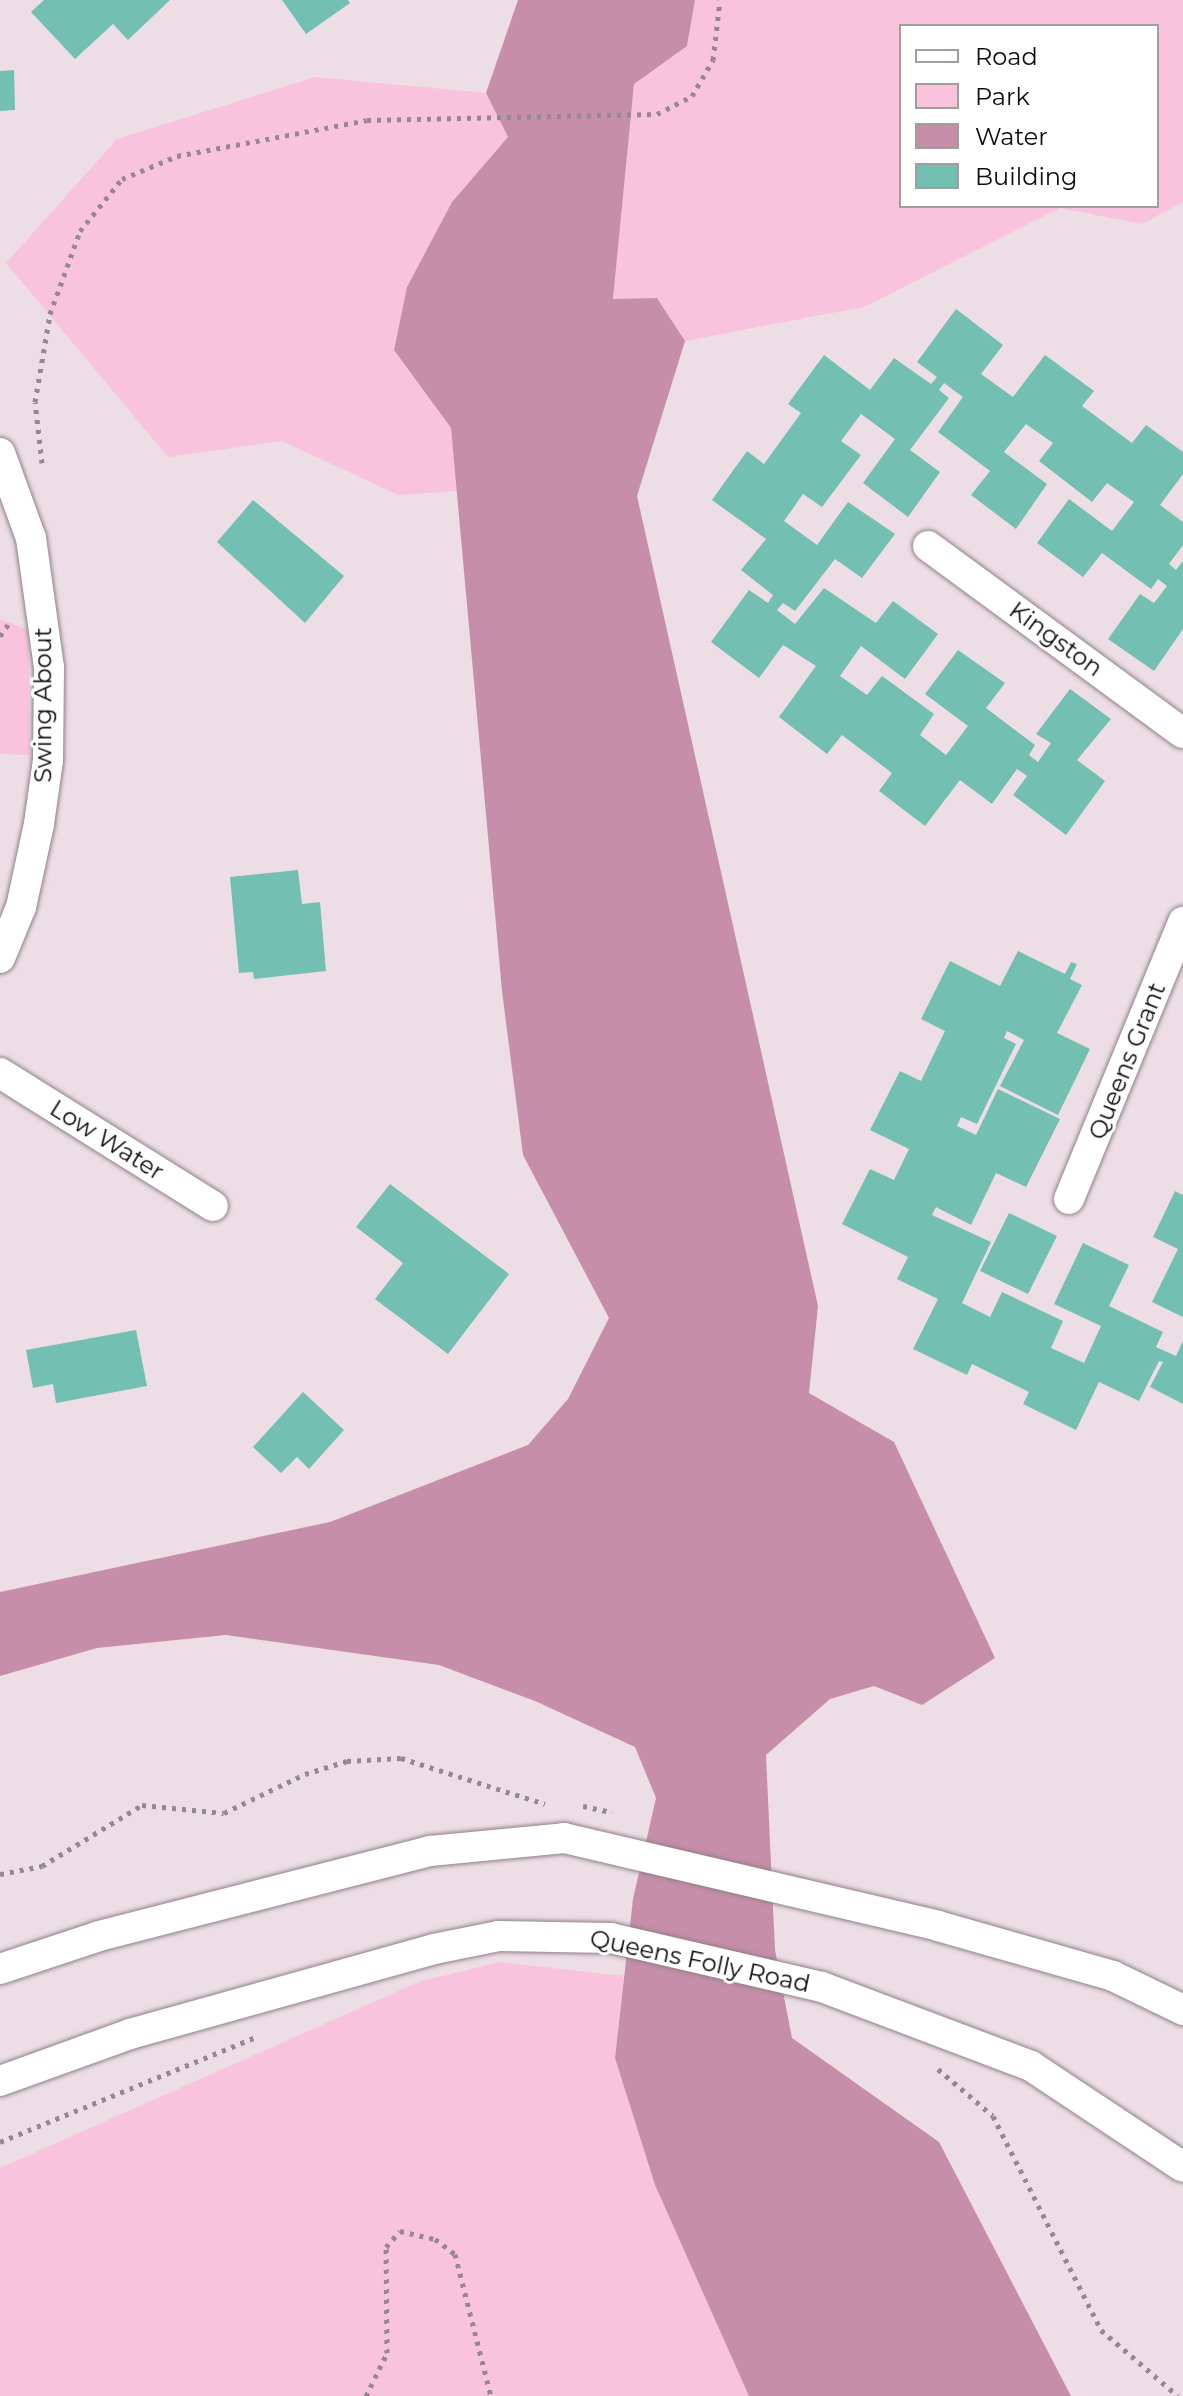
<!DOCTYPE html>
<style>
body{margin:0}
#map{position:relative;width:1183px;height:2396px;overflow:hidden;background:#eddee5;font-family:Montserrat,sans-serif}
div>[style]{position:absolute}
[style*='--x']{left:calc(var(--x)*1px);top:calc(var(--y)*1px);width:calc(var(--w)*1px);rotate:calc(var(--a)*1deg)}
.green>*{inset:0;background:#fac3dd}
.water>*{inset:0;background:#c78ea9}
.building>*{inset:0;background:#73bfb2}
.path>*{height:5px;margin-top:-2.5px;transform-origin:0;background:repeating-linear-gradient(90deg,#94898e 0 4px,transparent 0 10px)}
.roads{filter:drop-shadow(0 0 2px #8f8187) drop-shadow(0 0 2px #8f8187)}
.minor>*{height:30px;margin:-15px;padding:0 15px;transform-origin:15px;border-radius:15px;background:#fff}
span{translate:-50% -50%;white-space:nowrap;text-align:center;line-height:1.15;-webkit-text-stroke:6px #fff;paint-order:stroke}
.street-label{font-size:24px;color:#0f0b0d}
.legend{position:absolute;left:899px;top:24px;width:260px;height:184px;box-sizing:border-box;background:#fff;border:2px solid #9f9d9e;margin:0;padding:10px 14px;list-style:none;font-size:24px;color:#0f0b0d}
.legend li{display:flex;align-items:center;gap:16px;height:40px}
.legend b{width:40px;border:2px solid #9f9d9e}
</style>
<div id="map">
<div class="green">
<div style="clip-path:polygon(evenodd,695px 0,1183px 0,1183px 202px,1142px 224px,1060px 208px,864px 307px,685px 341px,657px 298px,613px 300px,634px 84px,687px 46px,695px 0,901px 26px,1157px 26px,1157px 206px,901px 206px,901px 26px)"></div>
<div style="clip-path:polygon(315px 77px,486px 93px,508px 137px,452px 202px,407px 287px,394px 350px,451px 428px,457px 491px,398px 495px,282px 441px,168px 457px,6px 263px,117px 139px)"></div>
<div style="clip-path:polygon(0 619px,28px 630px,30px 755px,0 754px)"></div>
<div style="clip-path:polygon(500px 1962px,624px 1976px,615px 2058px,655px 2185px,749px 2396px,0 2396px,0 2168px,421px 1981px)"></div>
</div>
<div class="water">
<div style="clip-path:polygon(518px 0,695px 0,687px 46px,634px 84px,613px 299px,657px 298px,685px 341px,637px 496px,818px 1306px,809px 1393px,894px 1442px,995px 1658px,922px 1705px,874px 1686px,830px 1699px,766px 1755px,775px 1950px,792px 2038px,939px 2142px,1071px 2396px,749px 2396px,655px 2185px,615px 2058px,633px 1899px,656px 1798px,635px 1747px,535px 1701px,439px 1665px,226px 1635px,97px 1648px,0 1676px,0 1592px,330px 1522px,528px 1445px,568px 1399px,609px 1318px,523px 1155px,502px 991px,451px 428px,394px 350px,407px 287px,452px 202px,508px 137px,486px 93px)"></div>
</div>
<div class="building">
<div style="clip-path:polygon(44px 0,170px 0,128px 40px,113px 24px,75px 59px,31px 12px)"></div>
<div style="clip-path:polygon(282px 0,348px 0,350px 3px,306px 34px)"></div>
<div style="clip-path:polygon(14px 70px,15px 110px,0 111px,0 71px)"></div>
<div style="clip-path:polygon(956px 309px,1003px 345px,981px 374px,1013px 397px,1045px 355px,1094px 391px,1082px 406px,1132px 443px,1146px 425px,1183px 452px,1183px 474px,1160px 505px,1183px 522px,1183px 545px,1169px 564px,1176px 570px,1183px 561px,1183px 629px,1154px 671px,1108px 639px,1140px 594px,1154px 603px,1167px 586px,1158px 579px,1151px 589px,1102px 553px,1083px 577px,1037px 543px,1069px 499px,1112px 531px,1134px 502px,1107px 483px,1092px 502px,1039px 461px,1053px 443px,1026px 424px,1004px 452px,1047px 484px,1016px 529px,971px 495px,990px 471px,938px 432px,963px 397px,944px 383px,939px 390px,949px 398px,910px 450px,940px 472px,908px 517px,863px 483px,895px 439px,861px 414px,841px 441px,861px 455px,822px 507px,803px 494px,784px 521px,817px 545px,848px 502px,895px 534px,862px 578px,835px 559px,795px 611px,783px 603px,777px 610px,795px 624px,824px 588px,876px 623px,893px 601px,938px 634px,905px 679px,861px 646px,840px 676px,867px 695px,882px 676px,934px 714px,920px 735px,946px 755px,968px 726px,925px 694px,958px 650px,1005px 683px,986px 708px,1035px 745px,1029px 755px,1038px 762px,1051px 743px,1036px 734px,1070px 689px,1111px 719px,1077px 760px,1105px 781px,1066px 835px,1013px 795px,1027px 776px,1017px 769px,992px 804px,960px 780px,925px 826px,879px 791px,892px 773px,842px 735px,827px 754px,779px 717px,816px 666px,783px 645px,759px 678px,711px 642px,749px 590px,768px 603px,773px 595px,741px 570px,766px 539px,712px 500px,747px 451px,764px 464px,801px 413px,788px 404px,824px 355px,870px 390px,894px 358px,931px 384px,937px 377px,917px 362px)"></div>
<div style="clip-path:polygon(253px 500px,344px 576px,305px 623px,217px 542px)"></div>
<div style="clip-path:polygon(298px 870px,302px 904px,320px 902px,326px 971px,254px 979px,253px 972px,239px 973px,230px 877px)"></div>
<div style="clip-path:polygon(1018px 951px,1065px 974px,1071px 962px,1077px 964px,1070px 979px,1082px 985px,1057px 1033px,1090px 1049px,1058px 1115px,1000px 1086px,1024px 1040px,1007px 1031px,1004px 1038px,1016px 1044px,977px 1124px,961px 1117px,957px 1126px,976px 1135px,998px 1089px,1060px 1119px,1026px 1187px,996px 1173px,971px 1225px,936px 1207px,932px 1215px,991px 1242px,962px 1303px,990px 1317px,1002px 1292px,1063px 1321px,1051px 1348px,1084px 1363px,1101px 1326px,1054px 1304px,1083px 1243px,1129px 1265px,1109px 1306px,1163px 1332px,1156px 1347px,1176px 1356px,1183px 1341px,1183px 1404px,1150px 1387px,1163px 1362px,1159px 1361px,1139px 1401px,1099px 1382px,1076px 1430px,1023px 1404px,1029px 1392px,972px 1364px,967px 1375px,913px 1349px,938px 1299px,897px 1279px,908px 1257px,842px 1224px,870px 1169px,894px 1180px,909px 1149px,870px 1130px,900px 1071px,921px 1081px,945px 1031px,921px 1019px,950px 961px,1000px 986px)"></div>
<div style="clip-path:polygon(390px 1184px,509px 1274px,448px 1354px,375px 1299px,403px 1263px,356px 1227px)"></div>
<div style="clip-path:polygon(1175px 1191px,1183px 1195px,1183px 1317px,1152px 1302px,1178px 1249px,1153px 1237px)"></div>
<div style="clip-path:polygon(1009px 1213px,1057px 1236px,1028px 1294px,980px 1271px)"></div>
<div style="clip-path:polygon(136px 1330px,147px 1386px,56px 1403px,53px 1384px,33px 1388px,26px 1350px)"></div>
<div style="clip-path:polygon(303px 1392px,344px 1430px,309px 1469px,297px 1457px,281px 1473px,253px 1447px)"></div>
</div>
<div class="path">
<div style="--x:42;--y:463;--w:61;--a:-96.5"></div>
<div style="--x:35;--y:402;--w:89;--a:-80.3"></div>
<div style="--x:50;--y:314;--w:88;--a:-70.1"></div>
<div style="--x:80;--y:231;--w:67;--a:-51.1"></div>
<div style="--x:122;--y:179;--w:60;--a:-22.7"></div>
<div style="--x:177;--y:156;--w:193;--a:-10.7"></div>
<div style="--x:367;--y:120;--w:290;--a:-1.2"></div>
<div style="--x:657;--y:114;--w:39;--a:-27"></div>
<div style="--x:692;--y:96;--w:42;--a:-59.7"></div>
<div style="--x:713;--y:60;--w:60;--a:-83.3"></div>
<div style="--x:0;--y:636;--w:16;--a:-55"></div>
<div style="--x:583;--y:1806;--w:30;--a:12"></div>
<div style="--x:0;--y:1874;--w:43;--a:-10.8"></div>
<div style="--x:42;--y:1866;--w:117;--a:-31.4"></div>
<div style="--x:142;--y:1805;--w:82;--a:5.6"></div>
<div style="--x:224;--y:1813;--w:90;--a:-25.7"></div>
<div style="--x:305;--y:1774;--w:44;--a:-17.2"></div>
<div style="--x:347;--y:1761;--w:54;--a:-3.2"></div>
<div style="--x:401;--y:1758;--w:151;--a:17.7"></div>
<div style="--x:938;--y:2069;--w:72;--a:40.5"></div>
<div style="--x:993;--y:2116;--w:240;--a:63.2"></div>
<div style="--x:1101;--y:2330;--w:101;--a:40.6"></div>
<div style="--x:0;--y:2142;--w:279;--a:-22.3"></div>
<div style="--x:366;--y:2396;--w:48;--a:-64"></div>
<div style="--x:387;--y:2353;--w:106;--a:-90.5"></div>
<div style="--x:386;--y:2247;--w:21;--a:-49"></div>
<div style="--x:400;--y:2231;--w:36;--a:13"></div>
<div style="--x:435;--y:2239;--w:25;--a:37"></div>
<div style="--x:455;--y:2254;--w:146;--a:75.8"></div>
</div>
<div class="roads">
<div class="minor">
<div style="--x:0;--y:453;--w:90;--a:70"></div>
<div style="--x:31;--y:538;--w:130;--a:82.1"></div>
<div style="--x:49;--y:667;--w:93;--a:90.6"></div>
<div style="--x:48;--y:760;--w:65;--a:98"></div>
<div style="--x:39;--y:824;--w:85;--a:102.2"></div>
<div style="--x:21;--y:907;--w:55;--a:112.4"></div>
<div style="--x:928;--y:546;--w:316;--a:36.3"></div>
<div style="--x:0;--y:1073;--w:251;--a:32"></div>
<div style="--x:1069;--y:1199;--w:300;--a:-67.6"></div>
<div style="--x:0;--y:1969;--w:104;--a:-18.4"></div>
<div style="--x:99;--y:1936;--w:342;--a:-14.4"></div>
<div style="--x:430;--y:1851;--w:135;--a:-5.5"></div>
<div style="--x:564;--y:1838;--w:384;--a:13.2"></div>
<div style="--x:938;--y:1926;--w:182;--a:15.9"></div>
<div style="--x:1113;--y:1976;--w:78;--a:25.9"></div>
<div style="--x:0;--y:2081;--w:138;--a:-19.9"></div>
<div style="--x:130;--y:2034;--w:316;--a:-15.6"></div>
<div style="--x:434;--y:1949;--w:66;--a:-11.3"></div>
<div style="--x:499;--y:1936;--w:112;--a:1"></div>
<div style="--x:611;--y:1938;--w:217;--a:13.1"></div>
<div style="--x:822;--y:1987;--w:223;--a:20.7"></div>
<div style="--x:1031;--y:2066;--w:182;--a:33.6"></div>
</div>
</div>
<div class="street-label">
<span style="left:1056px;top:639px;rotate:36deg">Kingston</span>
<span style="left:43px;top:705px;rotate:-90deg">Swing About</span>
<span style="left:1127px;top:1061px;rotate:-68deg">Queens Grant</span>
<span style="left:107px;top:1140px;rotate:32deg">Low Water</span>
<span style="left:700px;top:1961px;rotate:12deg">Queens Folly Road</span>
</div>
<ul class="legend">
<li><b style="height:10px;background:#fff"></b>Road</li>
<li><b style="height:22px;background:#fac3dd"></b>Park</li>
<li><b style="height:22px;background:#c78ea9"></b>Water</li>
<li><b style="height:22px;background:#73bfb2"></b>Building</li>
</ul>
</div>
